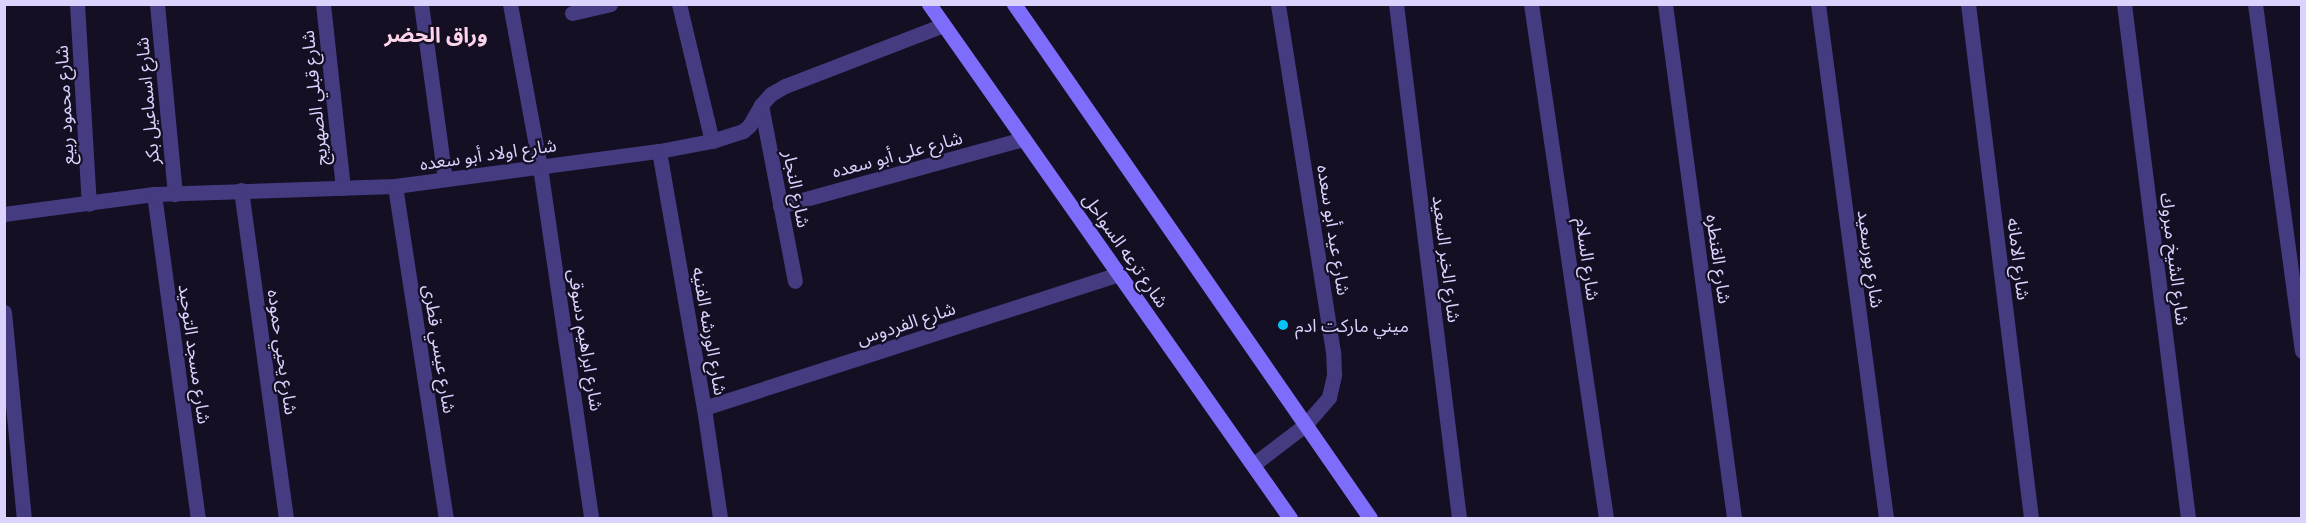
<!DOCTYPE html>
<meta charset="utf-8">
<style>
body{margin:0}
#map{position:relative;width:2306px;height:523px;overflow:hidden;background:#140f23;font-family:"Golos Text","Noto Sans Arabic",sans-serif}
div>[style]{position:absolute}
[style*='--x']{left:calc(var(--x)*1px);top:calc(var(--y)*1px);width:calc(var(--w)*1px);rotate:calc(var(--a)*1deg)}
.minor>*{height:15px;margin:-7.5px;padding:0 7.5px;transform-origin:7.5px;border-radius:7.5px;background:#453b81}
.secondary>*{height:15px;margin:-7.5px;padding:0 7.5px;transform-origin:7.5px;border-radius:7.5px;background:#7e6cfb}
.dots>*{width:16px;height:16px;translate:-50% -50%;box-sizing:border-box;border:3px solid #140f23;border-radius:50%}
span{translate:-50% -50%;white-space:nowrap;text-align:center;line-height:1.15;-webkit-text-stroke:4.5px #140f23;paint-order:stroke}
.street-label{font-size:18px;color:#dcd2fe}
.poi-label{font-size:18px;color:#dcd2fe}
.left{translate:0 -50%;text-align:left}
.quarter-label{font-size:21px;color:#fed4ea;font-weight:700}
.frame{position:absolute;inset:0;border:6px solid #dcd2fe;pointer-events:none}
</style>
<div id="map">
<div class="minor">
<div style="--x:77;--y:4;--w:200;--a:86.6"></div>
<div style="--x:157;--y:4;--w:191;--a:84.6"></div>
<div style="--x:323;--y:4;--w:185;--a:83.8"></div>
<div style="--x:421;--y:4;--w:177;--a:82.2"></div>
<div style="--x:510;--y:4;--w:166;--a:79.6"></div>
<div style="--x:540;--y:167;--w:355;--a:81.7"></div>
<div style="--x:679;--y:4;--w:141;--a:76.5"></div>
<div style="--x:1396;--y:4;--w:518;--a:83.01"></div>
<div style="--x:1531;--y:4;--w:519;--a:81.7"></div>
<div style="--x:1665;--y:4;--w:519;--a:82.35"></div>
<div style="--x:1818;--y:4;--w:518;--a:82.46"></div>
<div style="--x:1968;--y:4;--w:518;--a:83.01"></div>
<div style="--x:2124;--y:4;--w:518;--a:82.9"></div>
<div style="--x:2255;--y:4;--w:350;--a:82.3"></div>
<div style="--x:572;--y:13;--w:39;--a:-13"></div>
<div style="--x:761;--y:105;--w:179;--a:79.1"></div>
<div style="--x:659;--y:151;--w:261;--a:80.1"></div>
<div style="--x:704;--y:408;--w:111;--a:81.7"></div>
<div style="--x:395;--y:186;--w:336;--a:81.3"></div>
<div style="--x:241;--y:190;--w:331;--a:82.2"></div>
<div style="--x:154;--y:194;--w:327;--a:82.3"></div>
<div style="--x:780;--y:206;--w:253;--a:-15.4"></div>
<div style="--x:4;--y:214;--w:151;--a:-7.6"></div>
<div style="--x:154;--y:194;--w:241;--a:-1.9"></div>
<div style="--x:395;--y:186;--w:266;--a:-7.6"></div>
<div style="--x:659;--y:151;--w:54;--a:-10.7"></div>
<div style="--x:712;--y:141;--w:33;--a:-18"></div>
<div style="--x:743;--y:131;--w:8;--a:-40"></div>
<div style="--x:749;--y:126;--w:24;--a:-60"></div>
<div style="--x:761;--y:105;--w:15;--a:-48"></div>
<div style="--x:771;--y:94;--w:16;--a:-30"></div>
<div style="--x:785;--y:86;--w:169;--a:-21.1"></div>
<div style="--x:4;--y:312;--w:207;--a:84.5"></div>
<div style="--x:704;--y:408;--w:436;--a:-17.9"></div>
<div style="--x:1254;--y:464;--w:64;--a:-37.4"></div>
<div style="--x:1305;--y:425;--w:37;--a:-49"></div>
<div style="--x:1329;--y:397;--w:23;--a:-77"></div>
<div style="--x:1334;--y:375;--w:23;--a:-92"></div>
<div style="--x:1333;--y:352;--w:352;--a:-99"></div>
</div>
<div class="secondary">
<div style="--x:929;--y:4;--w:628;--a:54.92"></div>
<div style="--x:1014;--y:4;--w:625;--a:55.29"></div>
</div>
<div class="dots">
<div style="left:1283px;top:325px;background:#06c5f6"></div>
</div>
<div class="street-label">
<span style="left:314px;top:98px;rotate:-96deg">شارع قبلي الصهريج</span>
<span style="left:147px;top:101px;rotate:-95deg">شارع اسماعيل بكر</span>
<span style="left:64px;top:105px;rotate:-93deg">شارع محمود ربيع</span>
<span style="left:488px;top:154px;rotate:-8deg">شارع اولاد أبو سعده</span>
<span style="left:897px;top:154px;rotate:-15deg">شارع على أبو سعده</span>
<span style="left:797px;top:189px;rotate:79deg">شارع النجار</span>
<span style="left:1334px;top:230px;rotate:81deg">شارع عيد أبو سعده</span>
<span style="left:1126px;top:250px;rotate:55deg">شارع ترعه السواحل</span>
<span style="left:1447px;top:259px;rotate:83deg">شارع الخبر السعيد</span>
<span style="left:1588px;top:259px;rotate:82deg">شارع السلام</span>
<span style="left:1719px;top:259px;rotate:82deg">شارع القنطره</span>
<span style="left:1871px;top:259px;rotate:82deg">شارع بورسعيد</span>
<span style="left:2019px;top:259px;rotate:83deg">شارع الامانه</span>
<span style="left:2175px;top:259px;rotate:83deg">شارع الشيخ مبروك</span>
<span style="left:906px;top:323px;rotate:-18deg">شارع الفردوس</span>
<span style="left:710px;top:331px;rotate:80deg">شارع الورشه الفنيه</span>
<span style="left:586px;top:340px;rotate:81deg">شارع ابراهيم دسوقى</span>
<span style="left:440px;top:349px;rotate:81deg">شارع عيسي قطرى</span>
<span style="left:283px;top:352px;rotate:82deg">شارع يحيي حموده</span>
<span style="left:195px;top:354px;rotate:82deg">شارع مسجد التوحيد</span>
</div>
<div class="poi-label">
<span class="left" style="left:1295px;top:325px">ميني ماركت ادم</span>
</div>
<div class="quarter-label">
<span style="left:436px;top:34px">وراق الحضر</span>
</div>
<div class="frame"></div>
</div>
